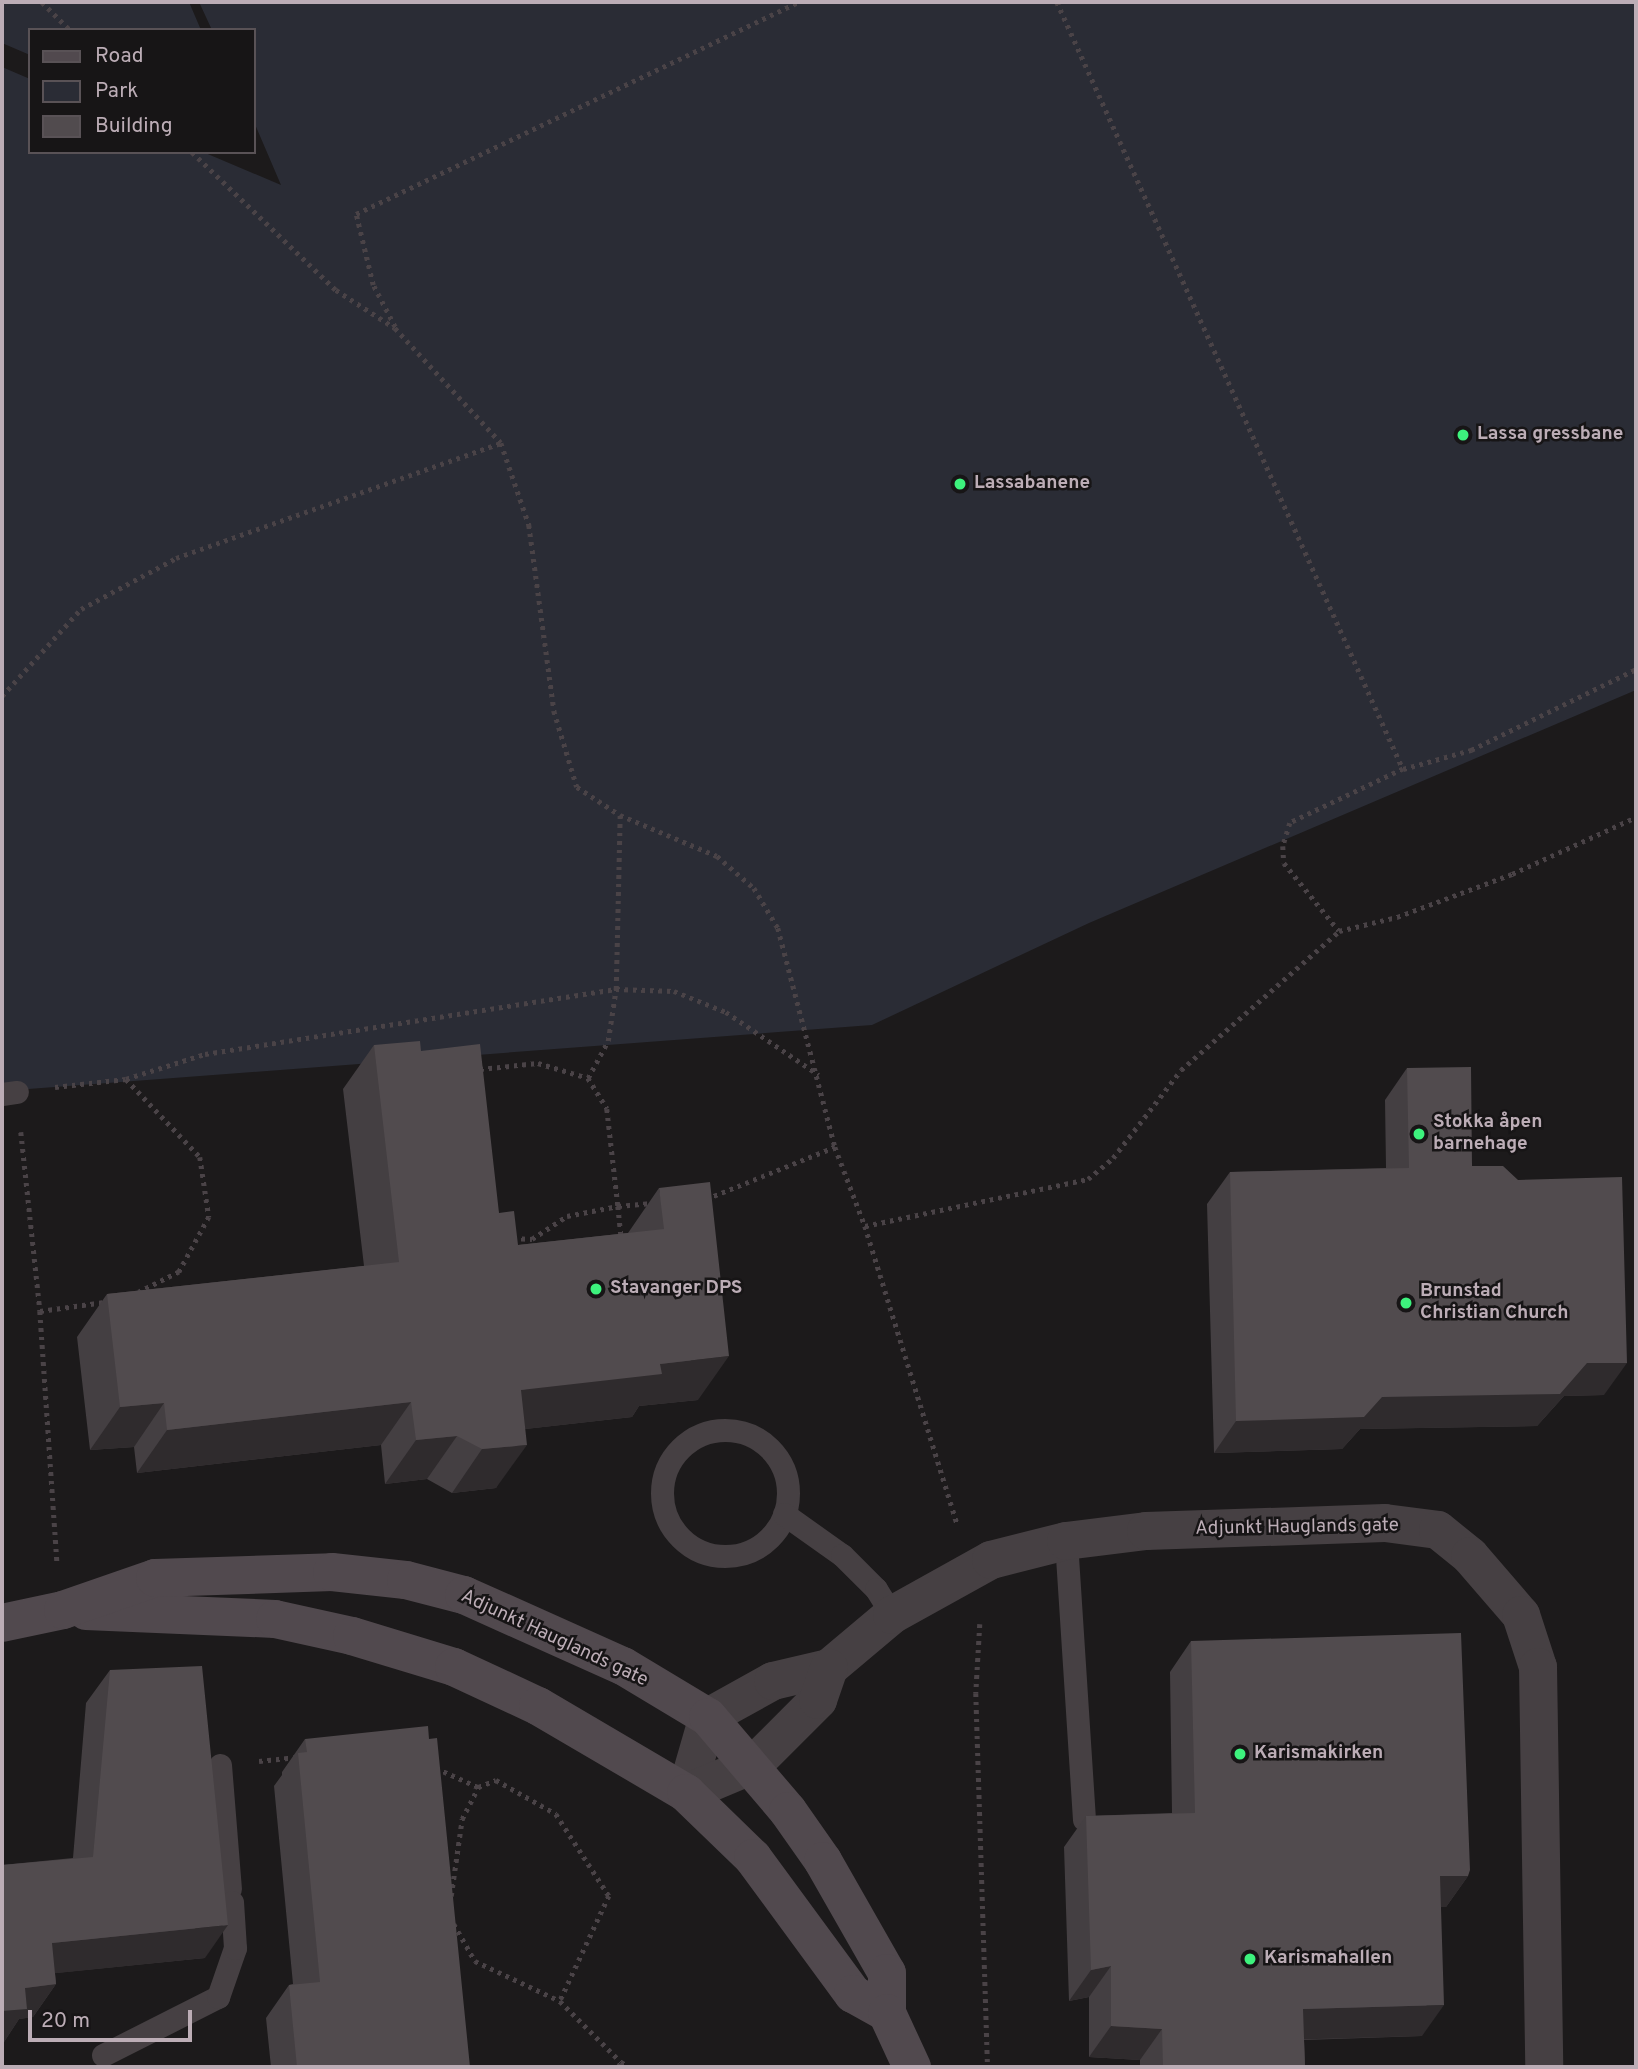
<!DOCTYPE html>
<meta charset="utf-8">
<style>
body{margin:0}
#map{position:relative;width:1638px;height:2069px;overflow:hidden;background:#1c1a1b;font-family:Overpass,sans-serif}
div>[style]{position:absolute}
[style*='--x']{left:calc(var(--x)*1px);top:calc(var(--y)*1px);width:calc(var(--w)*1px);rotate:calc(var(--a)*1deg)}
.green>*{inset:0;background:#2a2c35}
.path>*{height:4.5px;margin-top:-2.25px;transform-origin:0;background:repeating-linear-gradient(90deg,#4a4347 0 3.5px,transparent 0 8.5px)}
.lane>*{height:23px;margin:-11.5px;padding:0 11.5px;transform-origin:11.5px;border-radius:11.5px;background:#464043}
.lane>.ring{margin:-11.5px;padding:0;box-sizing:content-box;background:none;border:23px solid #464043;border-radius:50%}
.street>*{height:38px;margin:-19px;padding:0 19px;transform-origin:19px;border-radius:19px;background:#464043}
.secondary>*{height:38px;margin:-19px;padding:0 19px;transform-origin:19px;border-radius:19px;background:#51494e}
.wall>*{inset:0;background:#443f42}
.shaded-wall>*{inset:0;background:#2f2b2d}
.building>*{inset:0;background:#514b4e}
.dots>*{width:19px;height:19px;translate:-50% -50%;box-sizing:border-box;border:4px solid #171516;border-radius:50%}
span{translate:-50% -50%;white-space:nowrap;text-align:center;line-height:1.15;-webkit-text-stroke:5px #171516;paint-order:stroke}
.poi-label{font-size:19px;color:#bcadb6;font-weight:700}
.left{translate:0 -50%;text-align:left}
.street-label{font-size:19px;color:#bcadb6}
.frame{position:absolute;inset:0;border:4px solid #bcadb6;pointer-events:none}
.legend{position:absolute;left:28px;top:28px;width:228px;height:126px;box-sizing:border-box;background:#171516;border:2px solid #595256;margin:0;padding:9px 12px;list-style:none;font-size:21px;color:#bcadb6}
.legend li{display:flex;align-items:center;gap:14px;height:35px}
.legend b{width:35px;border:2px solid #595256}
.scale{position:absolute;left:28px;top:2010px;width:164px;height:32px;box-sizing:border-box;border:4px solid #bcadb6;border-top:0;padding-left:9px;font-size:21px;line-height:24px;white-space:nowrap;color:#bcadb6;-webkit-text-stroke:5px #171516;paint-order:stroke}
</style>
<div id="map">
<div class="green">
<div style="clip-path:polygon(2px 2px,189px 2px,201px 30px,30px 30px,30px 55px,2px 43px)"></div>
<div style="clip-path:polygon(199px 2px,1636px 2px,1636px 690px,1089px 923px,872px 1025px,2px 1091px,2px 67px,30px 79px,30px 152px,203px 152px,281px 185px,254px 122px,254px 30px,212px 30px)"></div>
</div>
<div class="path">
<div style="--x:42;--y:2;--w:40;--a:45"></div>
<div style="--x:1057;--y:2;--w:841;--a:65.72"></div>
<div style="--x:1403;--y:769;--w:125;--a:154.5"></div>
<div style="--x:1290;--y:823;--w:24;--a:107"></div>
<div style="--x:1283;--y:846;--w:17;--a:87"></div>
<div style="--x:1284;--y:863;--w:87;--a:51"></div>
<div style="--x:192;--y:152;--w:199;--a:43.8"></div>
<div style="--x:336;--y:290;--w:70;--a:32.8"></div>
<div style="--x:395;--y:328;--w:156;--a:47.3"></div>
<div style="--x:501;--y:443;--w:87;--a:71.1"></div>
<div style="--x:529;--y:525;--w:188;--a:82.3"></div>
<div style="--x:554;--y:711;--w:79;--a:73.2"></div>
<div style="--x:577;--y:787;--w:51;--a:33.1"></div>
<div style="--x:620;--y:815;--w:105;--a:22.9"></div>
<div style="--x:717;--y:856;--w:49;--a:40.9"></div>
<div style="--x:754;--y:888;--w:47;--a:59"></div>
<div style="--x:778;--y:928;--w:226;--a:75.4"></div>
<div style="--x:835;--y:1147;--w:85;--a:69.2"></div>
<div style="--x:865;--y:1226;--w:311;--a:72.8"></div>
<div style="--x:395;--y:327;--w:47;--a:-117.6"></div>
<div style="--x:373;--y:285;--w:73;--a:-103.5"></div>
<div style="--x:356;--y:214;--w:491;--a:-25.6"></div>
<div style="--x:2;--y:696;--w:118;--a:-47.8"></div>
<div style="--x:81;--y:609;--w:108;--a:-28.2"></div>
<div style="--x:176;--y:558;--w:344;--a:-19.5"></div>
<div style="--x:1403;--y:769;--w:71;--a:-15.6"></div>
<div style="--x:1471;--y:750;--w:184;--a:-26.1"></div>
<div style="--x:480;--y:1069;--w:58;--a:-5.9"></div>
<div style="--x:538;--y:1063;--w:52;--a:16.7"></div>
<div style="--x:588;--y:1078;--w:36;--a:58"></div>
<div style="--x:607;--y:1109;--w:98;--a:83.5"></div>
<div style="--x:618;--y:1206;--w:34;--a:-5"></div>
<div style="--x:588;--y:1078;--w:42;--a:-61.6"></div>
<div style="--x:608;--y:1041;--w:53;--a:-81.3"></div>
<div style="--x:616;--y:989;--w:174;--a:-88.7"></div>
<div style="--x:126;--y:1079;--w:108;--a:46.5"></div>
<div style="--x:200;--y:1157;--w:61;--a:81.5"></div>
<div style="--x:209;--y:1217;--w:63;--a:118.6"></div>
<div style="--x:179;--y:1272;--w:45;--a:153.4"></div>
<div style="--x:55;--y:1087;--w:71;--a:-6.4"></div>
<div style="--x:126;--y:1079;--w:83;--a:-17.6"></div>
<div style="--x:205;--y:1054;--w:416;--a:-9"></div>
<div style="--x:616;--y:989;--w:58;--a:2"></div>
<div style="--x:674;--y:991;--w:56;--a:22"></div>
<div style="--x:726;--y:1012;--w:112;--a:34.1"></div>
<div style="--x:21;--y:1132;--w:180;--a:83.9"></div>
<div style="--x:40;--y:1311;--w:252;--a:86.1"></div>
<div style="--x:706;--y:1199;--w:139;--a:-22"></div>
<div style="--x:865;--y:1226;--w:228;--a:-11.9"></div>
<div style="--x:1088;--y:1179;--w:33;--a:-40"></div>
<div style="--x:1113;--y:1158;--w:111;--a:-52.3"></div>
<div style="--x:1181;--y:1070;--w:210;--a:-41.3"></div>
<div style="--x:1339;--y:931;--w:60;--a:-13.6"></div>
<div style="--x:1397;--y:917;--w:123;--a:-20.5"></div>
<div style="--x:1512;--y:874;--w:136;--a:-24.7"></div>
<div style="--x:513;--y:1238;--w:19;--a:3"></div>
<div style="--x:532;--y:1239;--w:42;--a:-33.3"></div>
<div style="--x:567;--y:1216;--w:52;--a:-11.1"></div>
<div style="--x:618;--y:1206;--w:30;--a:84"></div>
<div style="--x:40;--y:1311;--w:65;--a:-8"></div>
<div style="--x:980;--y:1624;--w:69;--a:93.3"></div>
<div style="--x:976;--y:1693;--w:374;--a:88.2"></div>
<div style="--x:259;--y:1761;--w:36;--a:-6"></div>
<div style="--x:436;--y:1768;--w:46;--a:24.3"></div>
<div style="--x:451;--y:1896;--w:78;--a:-81.9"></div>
<div style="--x:462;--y:1819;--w:36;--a:-63"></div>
<div style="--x:478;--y:1787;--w:19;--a:-21"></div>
<div style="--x:496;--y:1780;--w:69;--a:29.5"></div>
<div style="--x:556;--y:1814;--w:98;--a:57.1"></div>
<div style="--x:609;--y:1896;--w:116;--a:115"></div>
<div style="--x:454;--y:1924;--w:43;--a:60.4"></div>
<div style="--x:475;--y:1961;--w:94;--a:25.2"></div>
<div style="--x:560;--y:2001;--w:86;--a:45"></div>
<div style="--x:618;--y:2067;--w:6;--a:-59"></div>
<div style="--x:621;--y:2062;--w:9;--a:32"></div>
</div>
<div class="lane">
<div style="--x:2;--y:1094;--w:15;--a:-8"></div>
<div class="ring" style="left:662px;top:1430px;width:103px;height:103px"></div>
<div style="--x:784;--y:1514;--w:71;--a:35.3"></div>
<div style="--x:842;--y:1555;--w:48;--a:45"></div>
<div style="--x:876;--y:1589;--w:31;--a:58"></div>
<div style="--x:1066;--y:1541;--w:279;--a:86.3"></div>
<div style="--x:220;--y:1765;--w:124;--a:85.4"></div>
<div style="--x:103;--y:2055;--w:129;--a:-26.8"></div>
<div style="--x:218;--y:1997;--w:52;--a:-70.9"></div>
<div style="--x:235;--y:1948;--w:46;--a:-93.7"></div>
</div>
<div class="street">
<div style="--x:686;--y:1793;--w:79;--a:-73.9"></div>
<div style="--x:708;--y:1717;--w:74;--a:-29"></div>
<div style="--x:773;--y:1681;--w:57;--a:-13.1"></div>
<div style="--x:829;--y:1668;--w:82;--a:-40.1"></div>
<div style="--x:892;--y:1615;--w:113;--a:-29.1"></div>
<div style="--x:991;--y:1560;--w:77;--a:-14.2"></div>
<div style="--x:1066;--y:1541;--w:81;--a:-7.1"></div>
<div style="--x:1146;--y:1531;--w:239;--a:-1.9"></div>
<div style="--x:1385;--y:1523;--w:53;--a:7.5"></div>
<div style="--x:1438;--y:1530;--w:41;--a:39.1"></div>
<div style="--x:1470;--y:1556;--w:78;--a:49.2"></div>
<div style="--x:1521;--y:1615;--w:55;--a:71.9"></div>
<div style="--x:1538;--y:1667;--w:400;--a:89.1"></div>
<div style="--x:686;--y:1793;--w:73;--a:-22.7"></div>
<div style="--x:753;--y:1765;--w:92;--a:-45"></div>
<div style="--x:818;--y:1700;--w:34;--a:-71"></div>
</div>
<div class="secondary">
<div style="--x:86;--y:1611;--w:189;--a:2.4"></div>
<div style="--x:275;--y:1619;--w:79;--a:12.4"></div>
<div style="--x:352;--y:1636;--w:107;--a:16.9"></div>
<div style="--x:454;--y:1667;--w:93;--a:24.9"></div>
<div style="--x:538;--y:1706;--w:172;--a:30.4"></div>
<div style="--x:686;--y:1793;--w:93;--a:44.1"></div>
<div style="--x:753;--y:1858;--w:169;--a:53.7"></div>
<div style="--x:853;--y:1994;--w:39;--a:29"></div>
<div style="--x:2;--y:1623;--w:62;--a:-12"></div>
<div style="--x:63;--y:1610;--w:97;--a:-19.2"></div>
<div style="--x:155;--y:1578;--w:177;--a:-1.9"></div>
<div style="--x:332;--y:1572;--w:74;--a:6.2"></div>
<div style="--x:406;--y:1580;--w:60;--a:14.5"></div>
<div style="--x:464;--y:1595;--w:174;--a:24.1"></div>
<div style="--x:623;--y:1666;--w:99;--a:31"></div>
<div style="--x:708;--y:1717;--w:123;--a:49.6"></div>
<div style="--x:788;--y:1811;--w:61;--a:55"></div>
<div style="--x:823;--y:1861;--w:129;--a:60.3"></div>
<div style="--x:887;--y:1973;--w:40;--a:90"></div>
<div style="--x:887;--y:2013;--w:60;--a:65.2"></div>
</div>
<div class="wall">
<div style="clip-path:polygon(374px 1045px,421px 1051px,499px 1213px,518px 1245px,628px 1233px,659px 1188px,698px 1400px,639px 1406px,632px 1417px,525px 1429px,496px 1488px,452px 1493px,427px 1479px,385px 1484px,381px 1445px,137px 1473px,134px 1447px,90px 1450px,77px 1337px,107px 1294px,364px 1266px,343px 1089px)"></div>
<div style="clip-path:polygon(1407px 1068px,1472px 1166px,1604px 1395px,1564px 1396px,1537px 1426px,1360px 1429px,1342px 1449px,1214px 1453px,1207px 1204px,1230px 1172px,1386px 1168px,1385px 1100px)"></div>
<div style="clip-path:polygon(1191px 1641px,1468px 1876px,1446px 1907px,1441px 1907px,1422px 2036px,1304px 2040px,1305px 2067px,1140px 2067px,1140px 2060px,1089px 2057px,1089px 1997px,1069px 2001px,1064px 1847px,1086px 1816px,1172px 1813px,1170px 1672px)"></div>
<div style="clip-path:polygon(110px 1670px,205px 1958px,55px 1973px,56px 1984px,33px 2017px,19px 2019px,4px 2042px,2px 2042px,2px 1865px,73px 1858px,86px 1703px)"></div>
<div style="clip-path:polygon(305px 1739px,470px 2067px,271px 2067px,266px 2018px,289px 1985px,293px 1984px,274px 1786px,282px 1775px,282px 1772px)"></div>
</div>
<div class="shaded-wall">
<div style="clip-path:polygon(729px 1356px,698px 1400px,639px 1406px,632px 1417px,490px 1433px,521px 1390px,660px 1364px)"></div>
<div style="clip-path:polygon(1587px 1363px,1627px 1363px,1604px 1395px,1564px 1396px,1537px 1426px,1360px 1429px,1342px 1449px,1214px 1453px,1236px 1421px)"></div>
<div style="clip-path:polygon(411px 1402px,381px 1445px,137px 1473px,167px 1430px)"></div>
<div style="clip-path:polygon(164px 1403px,134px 1447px,90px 1450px,120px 1407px)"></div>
<div style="clip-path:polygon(457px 1436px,427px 1479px,385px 1484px,416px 1440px)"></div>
<div style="clip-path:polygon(527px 1445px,496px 1488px,452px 1493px,482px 1449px)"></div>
<div style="clip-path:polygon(1440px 1876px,1468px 1876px,1446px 1907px,1418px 1907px)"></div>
<div style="clip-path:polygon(228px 1925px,205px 1958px,28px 1976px,52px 1943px)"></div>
<div style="clip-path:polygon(1111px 1966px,1089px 1997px,1069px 2001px,1091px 1970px)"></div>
<div style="clip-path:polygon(56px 1984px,33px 2017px,19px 2019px,4px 2042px,2px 2042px,2px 2011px,25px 1988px)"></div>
<div style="clip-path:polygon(1444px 2005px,1422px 2036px,1281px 2040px,1303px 2009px)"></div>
<div style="clip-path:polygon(1111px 2026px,1162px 2029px,1140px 2060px,1089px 2057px)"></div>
</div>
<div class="building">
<div style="clip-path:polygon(420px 1041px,421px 1051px,480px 1044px,499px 1213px,514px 1211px,518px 1245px,664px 1229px,659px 1188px,710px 1182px,729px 1356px,660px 1364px,662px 1374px,521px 1390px,527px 1445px,482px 1449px,457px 1436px,416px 1440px,411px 1402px,167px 1430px,164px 1403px,120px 1407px,107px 1294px,399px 1262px,374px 1045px)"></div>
<div style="clip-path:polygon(1471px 1067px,1472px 1166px,1503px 1166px,1518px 1180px,1622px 1177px,1627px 1363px,1587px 1363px,1560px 1394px,1382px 1397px,1364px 1417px,1236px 1421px,1230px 1172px,1409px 1168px,1407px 1068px)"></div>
<div style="clip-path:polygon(1461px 1633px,1470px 1870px,1468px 1876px,1440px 1876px,1444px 2005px,1303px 2009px,1305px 2067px,1163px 2067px,1162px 2029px,1111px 2026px,1111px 1966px,1091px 1970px,1086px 1816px,1195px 1813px,1191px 1641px)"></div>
<div style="clip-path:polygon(202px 1666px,228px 1925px,52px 1943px,56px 1984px,25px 1988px,27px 2009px,2px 2011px,2px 1865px,93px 1857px,110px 1670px)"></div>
<div style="clip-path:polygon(428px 1726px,429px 1739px,437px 1738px,470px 2067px,328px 2067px,328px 2065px,297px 2067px,289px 1985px,320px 1982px,298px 1753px,307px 1752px,305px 1739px)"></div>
</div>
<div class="dots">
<div style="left:1463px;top:435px;background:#3df27d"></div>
<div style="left:960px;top:484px;background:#3df27d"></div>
<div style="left:1419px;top:1134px;background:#3df27d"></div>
<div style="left:596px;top:1289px;background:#3df27d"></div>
<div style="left:1406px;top:1303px;background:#3df27d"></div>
<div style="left:1240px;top:1754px;background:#3df27d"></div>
<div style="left:1250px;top:1959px;background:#3df27d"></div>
</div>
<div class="poi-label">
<span class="left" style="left:1477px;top:435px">Lassa gressbane</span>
<span class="left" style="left:974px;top:484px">Lassabanene</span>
<span class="left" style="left:1433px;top:1134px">Stokka åpen<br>barnehage</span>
<span class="left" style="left:610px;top:1289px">Stavanger DPS</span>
<span class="left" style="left:1420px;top:1303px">Brunstad<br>Christian Church</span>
<span class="left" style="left:1254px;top:1754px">Karismakirken</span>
<span class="left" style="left:1264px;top:1959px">Karismahallen</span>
</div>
<div class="street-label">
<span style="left:1297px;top:1528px;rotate:-1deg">Adjunkt Hauglands gate</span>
<span style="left:554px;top:1639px;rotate:25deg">Adjunkt Hauglands gate</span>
</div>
<div class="frame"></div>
<ul class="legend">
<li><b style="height:9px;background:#51494e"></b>Road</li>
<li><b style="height:19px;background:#2a2c35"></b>Park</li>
<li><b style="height:19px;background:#514b4e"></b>Building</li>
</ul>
<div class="scale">20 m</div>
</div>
